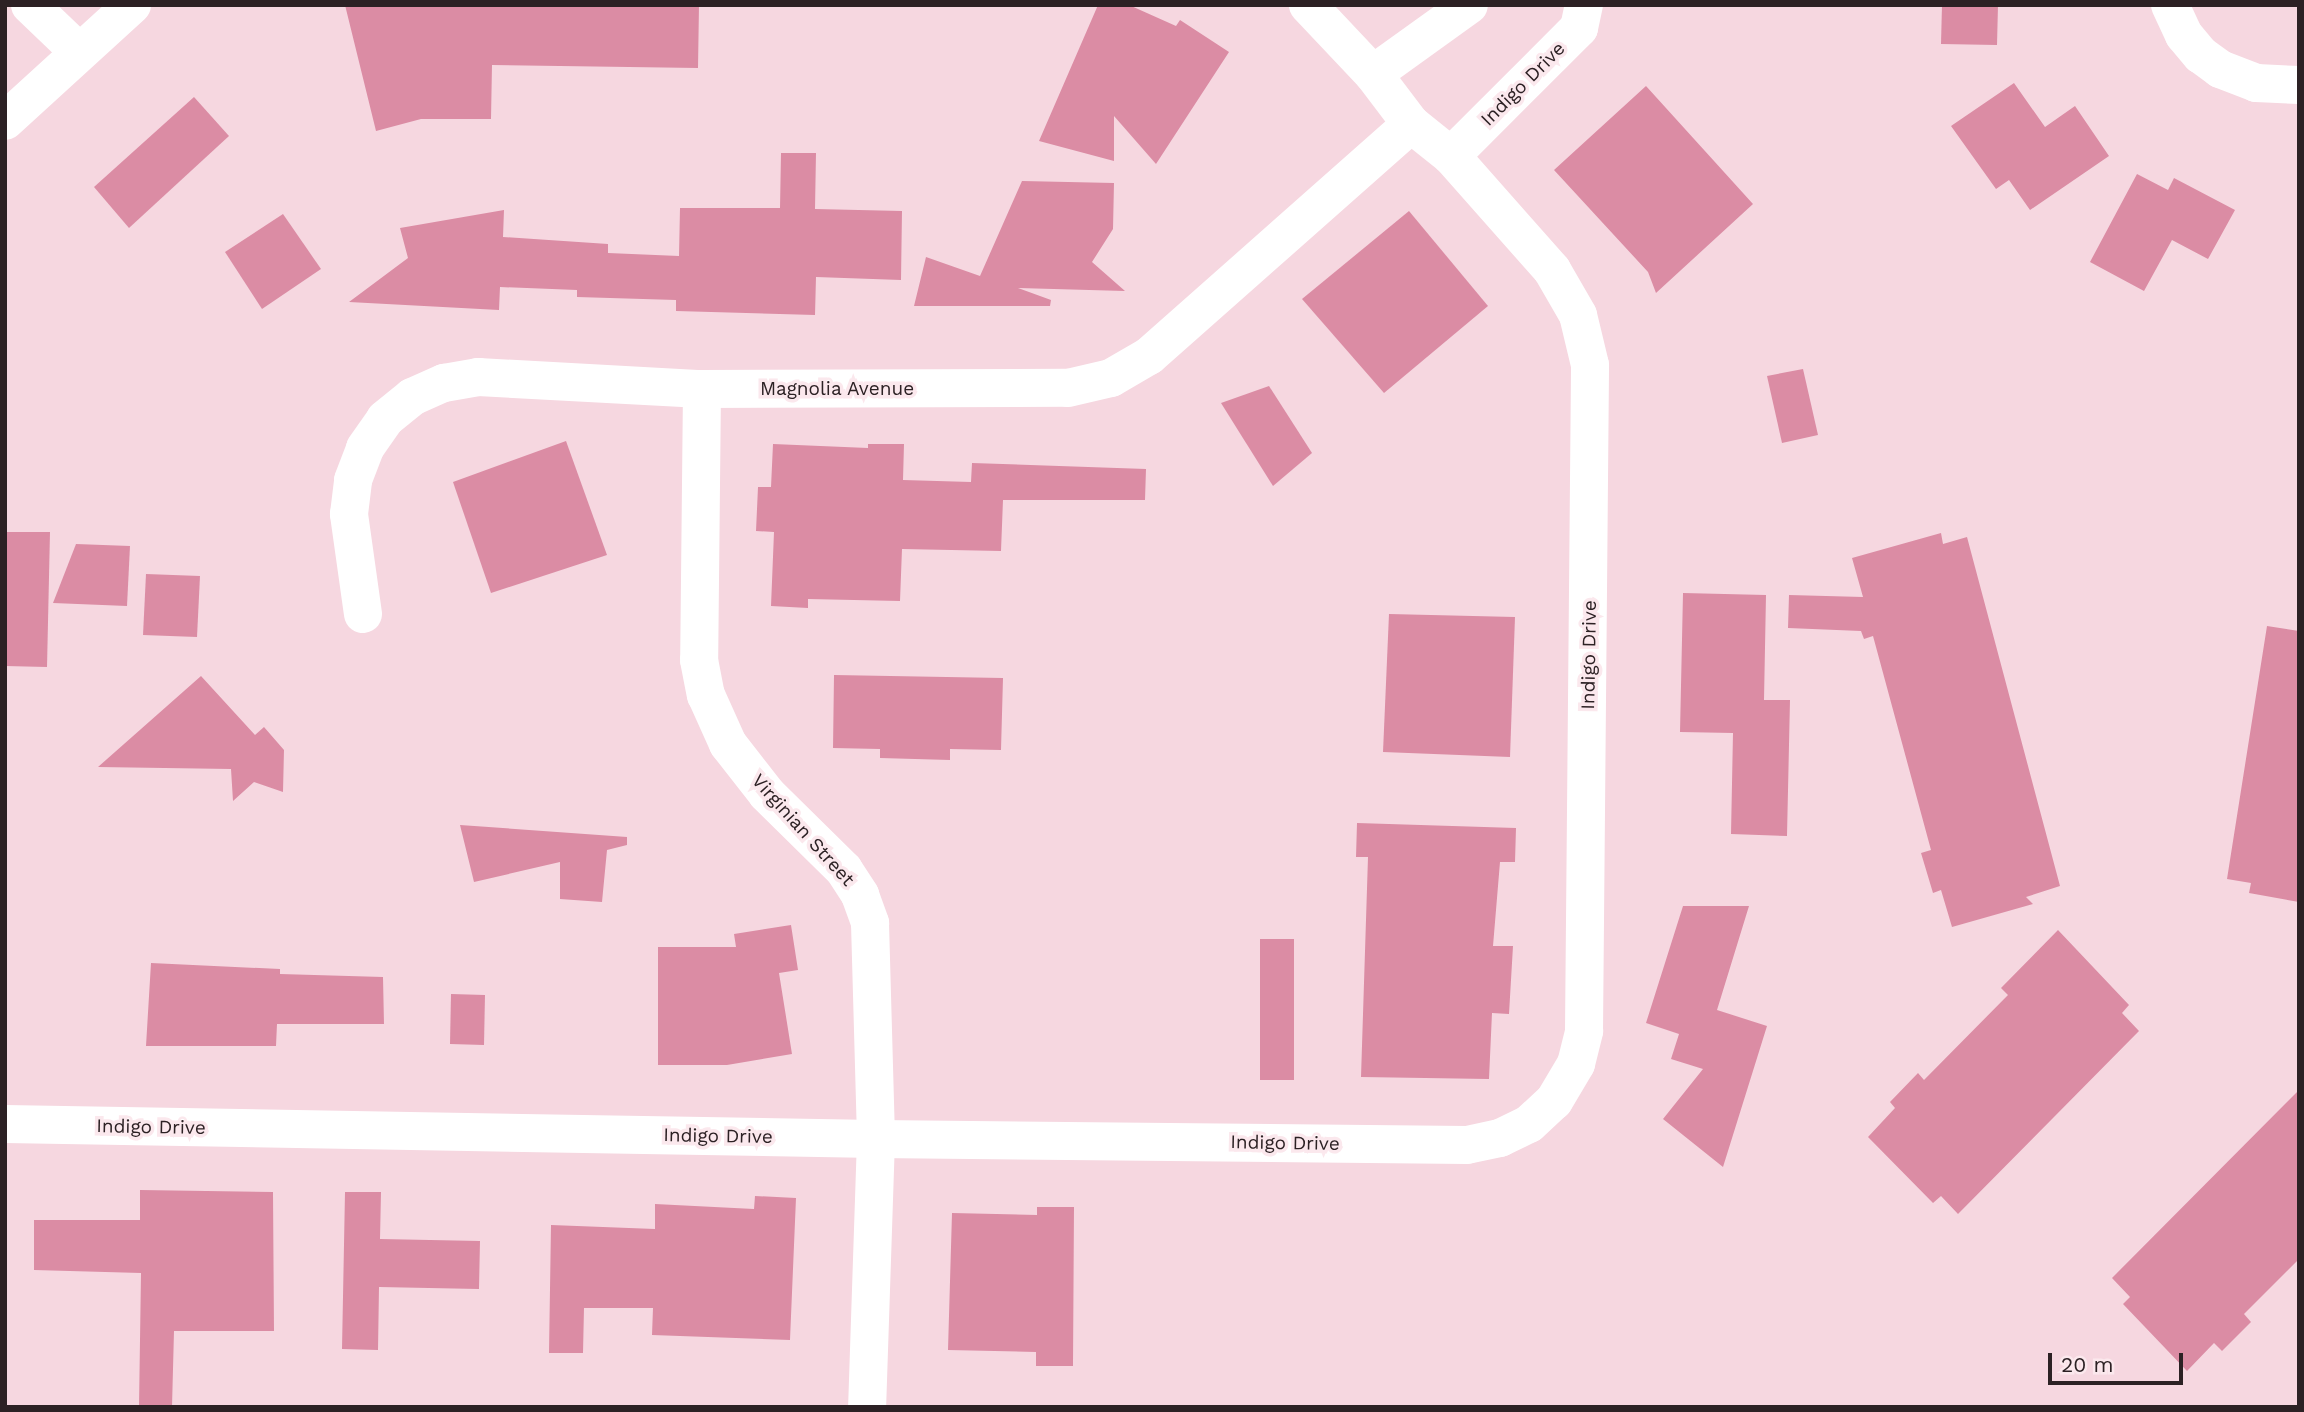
<!DOCTYPE html>
<style>
body{margin:0}
#map{position:relative;width:2304px;height:1412px;overflow:hidden;background:#f6d7e0;font-family:"Work Sans",sans-serif}
div>[style]{position:absolute}
[style*='--x']{left:calc(var(--x)*1px);top:calc(var(--y)*1px);width:calc(var(--w)*1px);rotate:calc(var(--a)*1deg)}
.building>*{inset:0;background:#db8ca4}
.minor>*{height:38px;margin:-19px;padding:0 19px;transform-origin:19px;border-radius:19px;background:#fff}
span{translate:-50% -50%;white-space:nowrap;text-align:center;line-height:1.15;-webkit-text-stroke:7px #fbe8ed;paint-order:stroke}
.street-label{font-size:19px;color:#2c2124}
.frame{position:absolute;inset:0;border:7px solid #2c2124;pointer-events:none}
.scale{position:absolute;left:2048px;top:1353px;width:135px;height:32px;box-sizing:border-box;border:4px solid #2c2124;border-top:0;padding-left:9px;font-size:21px;line-height:24px;white-space:nowrap;color:#2c2124;-webkit-text-stroke:5px #fbe8ed;paint-order:stroke}
</style>
<div id="map">
<div class="building">
<div style="clip-path:polygon(345px 5px,699px 5px,698px 68px,492px 65px,491px 119px,421px 119px,376px 131px)"></div>
<div style="clip-path:polygon(1098px 5px,1129px 5px,1176px 26px,1180px 20px,1229px 52px,1156px 164px,1114px 116px,1114px 161px,1039px 141px)"></div>
<div style="clip-path:polygon(1942px 5px,1998px 5px,1997px 45px,1941px 44px)"></div>
<div style="clip-path:polygon(2014px 83px,2045px 127px,2075px 106px,2109px 156px,2030px 210px,2009px 180px,1996px 189px,1951px 126px)"></div>
<div style="clip-path:polygon(1646px 86px,1753px 204px,1656px 293px,1648px 272px,1554px 170px)"></div>
<div style="clip-path:polygon(194px 97px,229px 136px,129px 228px,94px 187px)"></div>
<div style="clip-path:polygon(781px 153px,816px 153px,815px 209px,902px 211px,901px 280px,816px 277px,815px 315px,676px 311px,676px 300px,577px 297px,577px 290px,500px 287px,499px 310px,349px 302px,408px 258px,400px 228px,504px 210px,503px 237px,608px 244px,608px 253px,679px 256px,680px 208px,780px 208px)"></div>
<div style="clip-path:polygon(2137px 174px,2168px 190px,2174px 178px,2235px 210px,2208px 259px,2172px 240px,2144px 291px,2090px 262px)"></div>
<div style="clip-path:polygon(1022px 181px,1114px 183px,1113px 229px,1092px 262px,1125px 291px,1018px 288px,1051px 300px,1050px 306px,914px 306px,926px 257px,980px 276px)"></div>
<div style="clip-path:polygon(1409px 211px,1488px 306px,1384px 393px,1302px 299px)"></div>
<div style="clip-path:polygon(283px 214px,321px 269px,262px 309px,225px 252px)"></div>
<div style="clip-path:polygon(1803px 369px,1818px 435px,1782px 443px,1767px 376px)"></div>
<div style="clip-path:polygon(1269px 386px,1312px 453px,1273px 486px,1221px 403px)"></div>
<div style="clip-path:polygon(566px 441px,607px 555px,491px 593px,453px 482px)"></div>
<div style="clip-path:polygon(773px 444px,868px 448px,868px 444px,904px 444px,903px 480px,971px 482px,972px 463px,1146px 469px,1145px 500px,1003px 500px,1001px 551px,902px 549px,900px 601px,808px 599px,808px 608px,771px 606px,774px 532px,756px 531px,758px 487px,771px 487px)"></div>
<div style="clip-path:polygon(5px 532px,50px 532px,47px 667px,5px 666px)"></div>
<div style="clip-path:polygon(1941px 533px,1943px 544px,1967px 537px,2060px 886px,2026px 897px,2033px 904px,1952px 927px,1941px 890px,1933px 893px,1921px 853px,1931px 850px,1873px 636px,1864px 639px,1861px 631px,1788px 628px,1789px 595px,1863px 597px,1852px 558px)"></div>
<div style="clip-path:polygon(76px 544px,130px 546px,127px 606px,53px 603px)"></div>
<div style="clip-path:polygon(146px 574px,200px 576px,197px 637px,143px 635px)"></div>
<div style="clip-path:polygon(1683px 593px,1766px 595px,1764px 700px,1790px 700px,1787px 836px,1731px 834px,1733px 733px,1680px 732px)"></div>
<div style="clip-path:polygon(1389px 614px,1515px 617px,1510px 757px,1383px 752px)"></div>
<div style="clip-path:polygon(2267px 626px,2299px 631px,2299px 902px,2249px 893px,2251px 883px,2227px 879px)"></div>
<div style="clip-path:polygon(834px 675px,1003px 678px,1001px 750px,950px 749px,950px 760px,880px 758px,880px 749px,833px 748px)"></div>
<div style="clip-path:polygon(201px 676px,255px 735px,264px 727px,284px 750px,283px 792px,254px 782px,233px 801px,231px 769px,98px 767px)"></div>
<div style="clip-path:polygon(1357px 823px,1516px 828px,1515px 862px,1500px 862px,1493px 946px,1513px 946px,1509px 1014px,1492px 1013px,1489px 1079px,1361px 1077px,1368px 857px,1356px 857px)"></div>
<div style="clip-path:polygon(460px 825px,627px 837px,627px 845px,607px 850px,602px 902px,560px 899px,560px 862px,474px 882px)"></div>
<div style="clip-path:polygon(1683px 906px,1749px 906px,1717px 1010px,1767px 1026px,1723px 1167px,1663px 1119px,1703px 1069px,1671px 1059px,1679px 1034px,1646px 1023px)"></div>
<div style="clip-path:polygon(791px 925px,798px 970px,779px 973px,792px 1054px,727px 1065px,658px 1065px,658px 947px,736px 947px,734px 934px)"></div>
<div style="clip-path:polygon(2058px 930px,2129px 1005px,2122px 1013px,2139px 1031px,1958px 1214px,1941px 1196px,1933px 1203px,1868px 1137px,1895px 1108px,1890px 1102px,1918px 1073px,1924px 1080px,2008px 995px,2001px 988px)"></div>
<div style="clip-path:polygon(1260px 939px,1294px 939px,1294px 1080px,1260px 1080px)"></div>
<div style="clip-path:polygon(151px 963px,280px 969px,280px 974px,383px 977px,384px 1024px,277px 1024px,276px 1046px,146px 1046px)"></div>
<div style="clip-path:polygon(451px 994px,485px 995px,484px 1045px,450px 1044px)"></div>
<div style="clip-path:polygon(2299px 1090px,2299px 1259px,2244px 1314px,2251px 1322px,2222px 1351px,2214px 1343px,2187px 1371px,2123px 1304px,2130px 1297px,2112px 1278px)"></div>
<div style="clip-path:polygon(140px 1190px,273px 1192px,274px 1331px,174px 1331px,172px 1407px,139px 1407px,141px 1273px,34px 1270px,34px 1220px,140px 1220px)"></div>
<div style="clip-path:polygon(345px 1192px,381px 1192px,380px 1239px,480px 1241px,479px 1289px,379px 1287px,378px 1350px,342px 1349px)"></div>
<div style="clip-path:polygon(755px 1196px,796px 1198px,790px 1340px,652px 1335px,653px 1308px,584px 1308px,583px 1353px,549px 1353px,551px 1225px,655px 1229px,655px 1204px,754px 1209px)"></div>
<div style="clip-path:polygon(1037px 1207px,1074px 1207px,1073px 1366px,1036px 1366px,1036px 1352px,948px 1350px,952px 1213px,1037px 1215px)"></div>
</div>
<div class="minor">
<div style="--x:30;--y:5;--w:68;--a:43.8"></div>
<div style="--x:2170;--y:5;--w:33;--a:65"></div>
<div style="--x:2184;--y:35;--w:26;--a:50"></div>
<div style="--x:2201;--y:55;--w:24;--a:36"></div>
<div style="--x:2220;--y:69;--w:39;--a:21"></div>
<div style="--x:2256;--y:83;--w:43;--a:2.7"></div>
<div style="--x:1373;--y:74;--w:118;--a:-35.7"></div>
<div style="--x:5;--y:121;--w:172;--a:-42.4"></div>
<div style="--x:1451;--y:156;--w:181;--a:-45"></div>
<div style="--x:1579;--y:28;--w:24;--a:-78"></div>
<div style="--x:702;--y:389;--w:271;--a:90.6"></div>
<div style="--x:699;--y:660;--w:36;--a:79"></div>
<div style="--x:706;--y:695;--w:54;--a:65.8"></div>
<div style="--x:728;--y:744;--w:63;--a:52"></div>
<div style="--x:767;--y:794;--w:108;--a:44.6"></div>
<div style="--x:844;--y:870;--w:30;--a:57"></div>
<div style="--x:860;--y:895;--w:30;--a:70"></div>
<div style="--x:870;--y:923;--w:216;--a:88.4"></div>
<div style="--x:876;--y:1139;--w:268;--a:91.9"></div>
<div style="--x:363;--y:614;--w:101;--a:-98"></div>
<div style="--x:349;--y:514;--w:34;--a:-83"></div>
<div style="--x:353;--y:480;--w:34;--a:-69"></div>
<div style="--x:365;--y:448;--w:35;--a:-55"></div>
<div style="--x:385;--y:419;--w:35;--a:-39"></div>
<div style="--x:412;--y:397;--w:35;--a:-24"></div>
<div style="--x:444;--y:383;--w:35;--a:-10"></div>
<div style="--x:478;--y:377;--w:224;--a:3.1"></div>
<div style="--x:702;--y:389;--w:366;--a:-0.2"></div>
<div style="--x:1068;--y:388;--w:44;--a:-13.1"></div>
<div style="--x:1111;--y:378;--w:44;--a:-30.1"></div>
<div style="--x:1149;--y:356;--w:350;--a:-41.5"></div>
<div style="--x:5;--y:1124;--w:871;--a:0.99"></div>
<div style="--x:876;--y:1139;--w:591;--a:0.58"></div>
<div style="--x:1467;--y:1145;--w:34;--a:-12"></div>
<div style="--x:1500;--y:1138;--w:32;--a:-26"></div>
<div style="--x:1529;--y:1124;--w:34;--a:-43"></div>
<div style="--x:1554;--y:1101;--w:43;--a:-59.3"></div>
<div style="--x:1576;--y:1064;--w:34;--a:-76"></div>
<div style="--x:1584;--y:1031;--w:666;--a:-89.48"></div>
<div style="--x:1590;--y:365;--w:51;--a:-103.5"></div>
<div style="--x:1578;--y:315;--w:52;--a:-120"></div>
<div style="--x:1552;--y:270;--w:152;--a:-131.5"></div>
<div style="--x:1451;--y:156;--w:51;--a:-141.3"></div>
<div style="--x:1411;--y:124;--w:63;--a:-127.2"></div>
<div style="--x:1373;--y:74;--w:95;--a:-133.3"></div>
</div>
<div class="street-label">
<span style="left:1523px;top:84px;rotate:-45deg">Indigo Drive</span>
<span style="left:837px;top:389px">Magnolia Avenue</span>
<span style="left:1589px;top:655px;rotate:-89deg">Indigo Drive</span>
<span style="left:803px;top:830px;rotate:48deg">Virginian Street</span>
<span style="left:151px;top:1127px;rotate:1deg">Indigo Drive</span>
<span style="left:718px;top:1136px;rotate:1deg">Indigo Drive</span>
<span style="left:1285px;top:1143px;rotate:1deg">Indigo Drive</span>
</div>
<div class="frame"></div>
<div class="scale">20 m</div>
</div>
